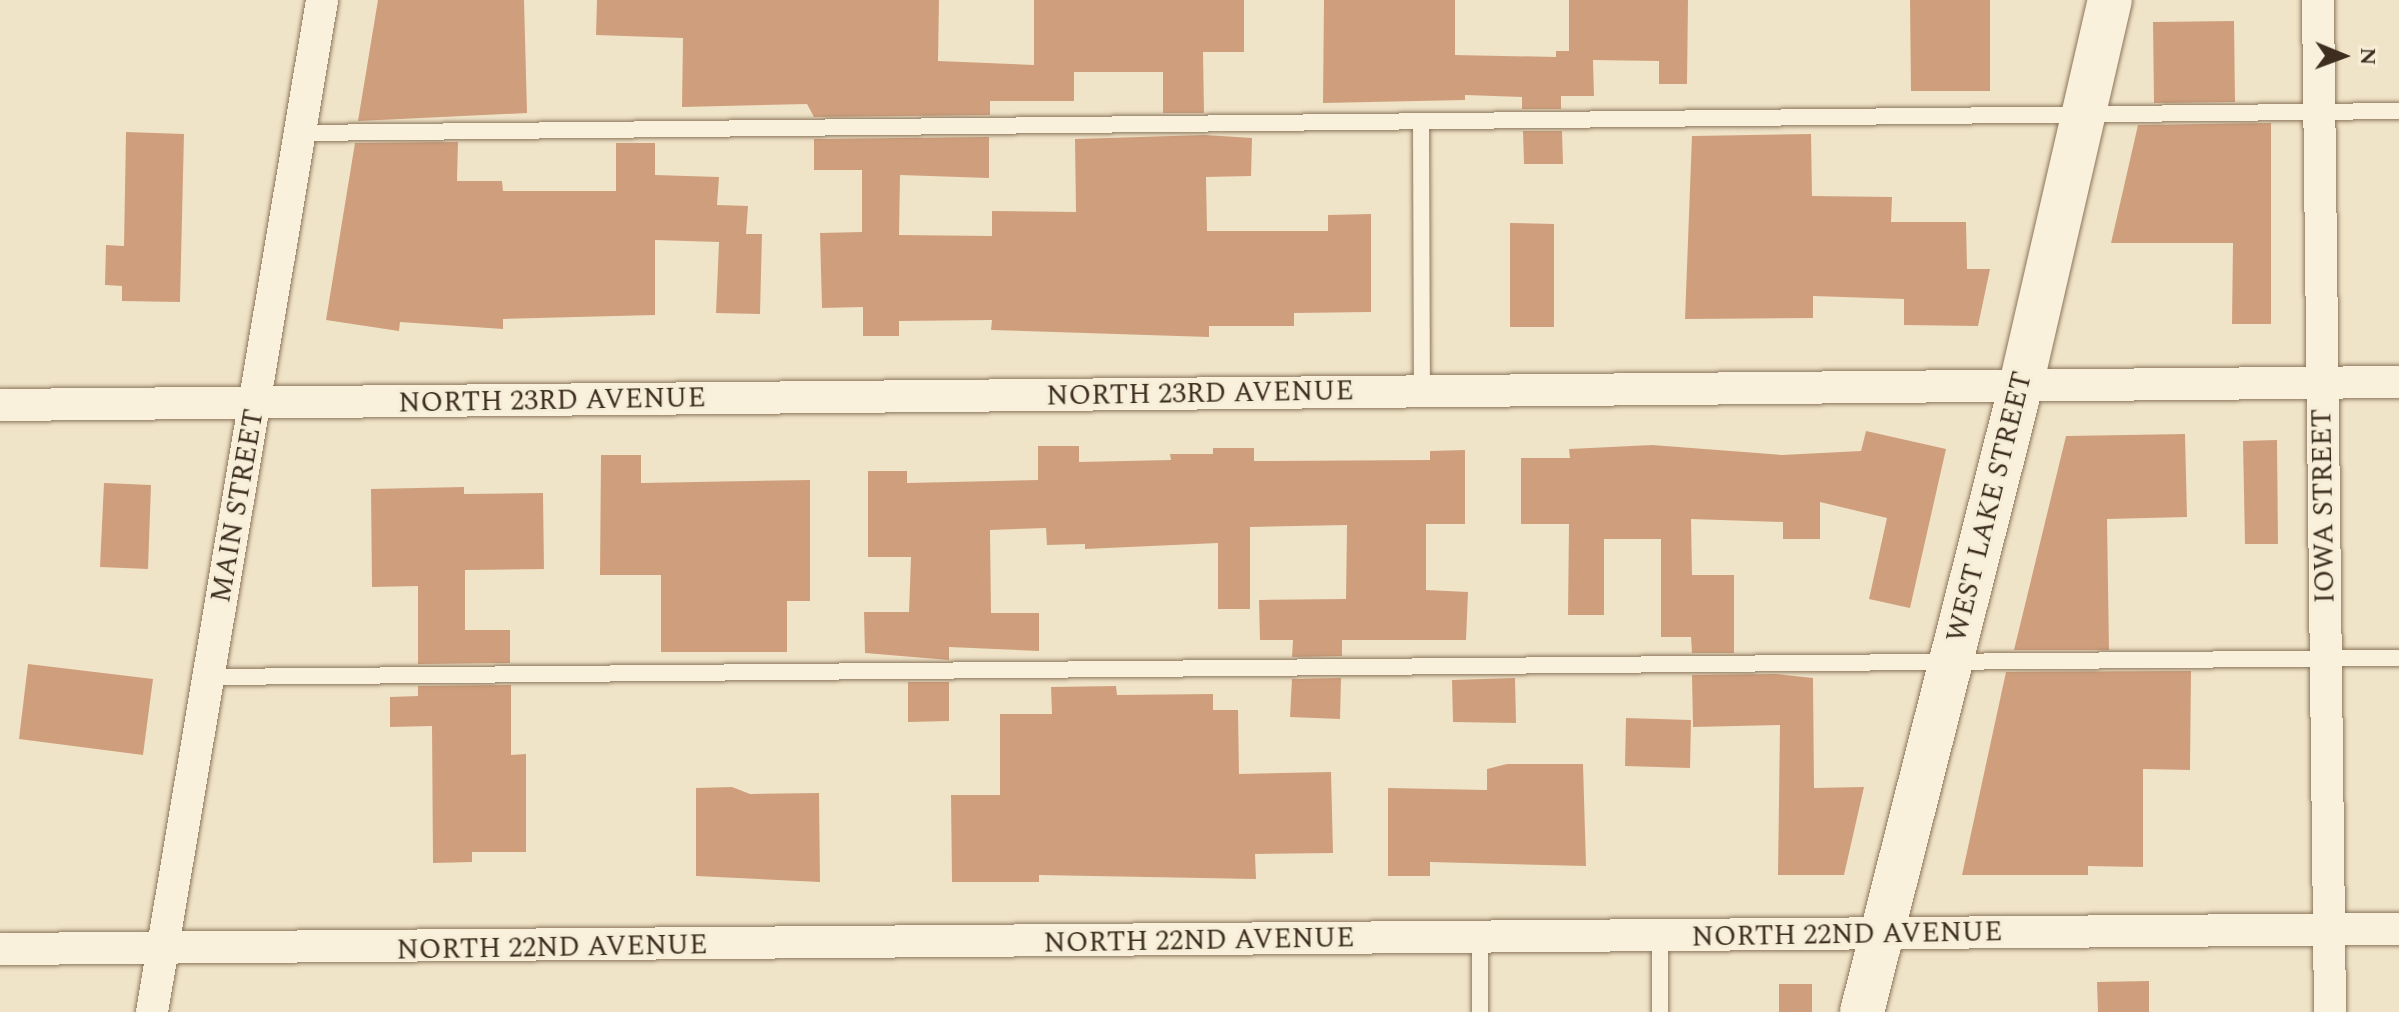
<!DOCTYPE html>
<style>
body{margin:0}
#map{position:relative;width:2399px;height:1012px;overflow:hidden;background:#f0e4c8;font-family:Spectral,serif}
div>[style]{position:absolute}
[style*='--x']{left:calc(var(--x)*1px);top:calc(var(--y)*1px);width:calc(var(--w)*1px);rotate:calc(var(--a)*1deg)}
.building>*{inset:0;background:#cf9f7d}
.roads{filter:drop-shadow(0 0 2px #8d765c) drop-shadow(0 0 2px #8d765c)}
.service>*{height:16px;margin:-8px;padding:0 8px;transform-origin:8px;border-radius:8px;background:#faf1dc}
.minor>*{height:32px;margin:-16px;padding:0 16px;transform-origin:16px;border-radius:16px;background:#faf1dc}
.secondary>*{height:44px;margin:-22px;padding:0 22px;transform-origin:22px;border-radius:22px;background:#faf1dc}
span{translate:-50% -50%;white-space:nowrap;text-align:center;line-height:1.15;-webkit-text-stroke:6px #f7eed8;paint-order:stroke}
.street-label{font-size:28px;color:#3d2e20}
.north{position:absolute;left:2303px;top:16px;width:80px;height:80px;-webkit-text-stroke:6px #f7eed8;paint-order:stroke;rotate:91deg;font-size:22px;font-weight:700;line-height:32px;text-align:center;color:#3d2e20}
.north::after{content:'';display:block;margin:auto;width:28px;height:36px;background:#3d2e20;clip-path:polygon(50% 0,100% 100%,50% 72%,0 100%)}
</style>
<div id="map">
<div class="building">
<div style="clip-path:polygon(378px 0,524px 0,527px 113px,358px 121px)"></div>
<div style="clip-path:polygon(597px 0,939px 0,938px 61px,1034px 65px,1034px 0,1244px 0,1244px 52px,1203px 52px,1204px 113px,1163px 113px,1163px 72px,1074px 72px,1074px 101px,990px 101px,990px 115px,814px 117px,807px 104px,682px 107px,683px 38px,596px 35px)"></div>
<div style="clip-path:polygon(1324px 0,1455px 0,1455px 55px,1556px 57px,1556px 51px,1569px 51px,1569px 0,1688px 0,1687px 84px,1659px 84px,1659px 61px,1593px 60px,1594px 96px,1561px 96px,1561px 109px,1522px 109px,1522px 97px,1465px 95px,1465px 100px,1323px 103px)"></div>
<div style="clip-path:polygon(1910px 0,1990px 0,1990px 91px,1911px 91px)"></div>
<div style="clip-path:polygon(2234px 21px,2235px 102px,2154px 103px,2153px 22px)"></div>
<div style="clip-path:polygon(2271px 123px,2271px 324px,2232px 324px,2233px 243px,2111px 243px,2138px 125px)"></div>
<div style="clip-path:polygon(1523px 131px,1562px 131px,1563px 164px,1524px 164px)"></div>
<div style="clip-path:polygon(126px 132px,184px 134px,180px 302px,122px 301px,122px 286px,105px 285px,106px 245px,124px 246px)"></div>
<div style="clip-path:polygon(1811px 134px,1812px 196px,1892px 197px,1891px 222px,1966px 222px,1967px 269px,1990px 269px,1978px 326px,1904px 325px,1904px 299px,1813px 296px,1813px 318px,1685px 319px,1692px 136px)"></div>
<div style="clip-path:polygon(1205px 135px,1252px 138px,1251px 176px,1206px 177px,1207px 231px,1328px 231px,1328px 215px,1371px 214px,1371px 312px,1294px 313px,1294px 326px,1209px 326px,1209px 337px,991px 330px,992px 320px,899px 321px,899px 336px,863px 336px,863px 307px,822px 308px,820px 233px,862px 232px,862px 170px,814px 170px,814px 139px,989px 137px,989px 178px,900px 175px,899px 235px,992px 236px,992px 211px,1076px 212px,1075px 139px)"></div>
<div style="clip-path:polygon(458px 142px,457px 181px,502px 181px,503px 191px,616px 191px,616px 143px,655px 143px,655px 175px,719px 177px,717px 205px,748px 206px,746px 234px,762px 234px,760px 314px,716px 313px,719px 242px,655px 240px,655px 315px,503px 319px,503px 329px,400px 322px,399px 331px,326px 320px,355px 143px)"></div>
<div style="clip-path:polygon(1510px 223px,1554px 224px,1554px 327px,1510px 327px)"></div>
<div style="clip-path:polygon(1866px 431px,1946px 449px,1910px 608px,1869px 599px,1887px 518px,1820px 502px,1820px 539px,1783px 539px,1783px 522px,1691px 519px,1692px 575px,1734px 575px,1734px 653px,1692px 653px,1691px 637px,1661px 637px,1661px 539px,1604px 539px,1604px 615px,1568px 615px,1569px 524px,1521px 524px,1521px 458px,1570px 458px,1569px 449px,1652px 445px,1782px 455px,1861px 451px)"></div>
<div style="clip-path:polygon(2185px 434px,2187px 517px,2107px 519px,2109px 650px,2014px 650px,2066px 436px)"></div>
<div style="clip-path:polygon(2277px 440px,2278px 544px,2245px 544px,2243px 441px)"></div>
<div style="clip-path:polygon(1038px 446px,1079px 446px,1079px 462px,1171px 460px,1170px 454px,1213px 454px,1213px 448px,1254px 448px,1254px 461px,1430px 460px,1430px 451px,1465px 450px,1465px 524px,1426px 524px,1426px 590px,1468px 592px,1466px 640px,1342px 640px,1342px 656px,1292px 657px,1293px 640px,1260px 640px,1259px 600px,1346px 599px,1347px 525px,1250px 527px,1250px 609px,1218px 609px,1218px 543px,1085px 549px,1085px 544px,1047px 545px,1046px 528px,990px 530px,991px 613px,1039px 613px,1039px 651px,949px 647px,949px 660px,865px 653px,864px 612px,909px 612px,911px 557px,868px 557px,868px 471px,907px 471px,907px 483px,1038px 480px)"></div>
<div style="clip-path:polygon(601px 455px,641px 455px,641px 483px,810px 480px,810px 601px,787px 601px,787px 652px,661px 652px,661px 575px,600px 575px)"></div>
<div style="clip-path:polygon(104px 483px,151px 485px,148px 569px,100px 567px)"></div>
<div style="clip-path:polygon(464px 487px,464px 494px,543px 493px,544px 569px,465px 570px,465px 630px,510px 630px,510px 663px,418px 664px,418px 586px,372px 587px,371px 489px)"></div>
<div style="clip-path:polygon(28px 664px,153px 679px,143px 755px,19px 739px)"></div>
<div style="clip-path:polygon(2191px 671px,2190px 770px,2143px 769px,2143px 867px,2088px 866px,2088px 875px,1962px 875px,2006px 672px)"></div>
<div style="clip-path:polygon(1776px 674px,1813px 678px,1814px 788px,1864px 787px,1844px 875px,1778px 875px,1780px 725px,1693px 727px,1692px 675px)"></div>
<div style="clip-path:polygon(1341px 678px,1340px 719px,1290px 717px,1292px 679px)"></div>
<div style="clip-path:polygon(1515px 678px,1516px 723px,1453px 722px,1452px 680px)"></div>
<div style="clip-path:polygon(908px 682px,949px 682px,949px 721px,908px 722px)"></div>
<div style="clip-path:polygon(511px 685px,511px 755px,526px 754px,526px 852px,472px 852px,472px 862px,433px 863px,432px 726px,390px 727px,390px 697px,418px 696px,418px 686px)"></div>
<div style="clip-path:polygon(1116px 686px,1117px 695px,1213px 694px,1213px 710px,1238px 710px,1239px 774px,1331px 772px,1333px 853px,1255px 854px,1256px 879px,1039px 875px,1039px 882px,952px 882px,951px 795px,1000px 795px,1000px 714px,1052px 714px,1051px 687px)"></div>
<div style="clip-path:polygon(1626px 718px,1691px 720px,1690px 768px,1625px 766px)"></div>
<div style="clip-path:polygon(1507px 764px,1583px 764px,1586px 866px,1430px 862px,1430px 876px,1388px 876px,1388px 788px,1487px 790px,1487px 769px)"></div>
<div style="clip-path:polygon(732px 787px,750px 794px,819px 793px,820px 882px,696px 876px,696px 788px)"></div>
<div style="clip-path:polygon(2149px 981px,2149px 1012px,2098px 1012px,2097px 982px)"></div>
<div style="clip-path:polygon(1779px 984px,1812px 984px,1812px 1012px,1779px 1012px)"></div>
</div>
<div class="roads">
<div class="service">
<div style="--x:1421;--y:121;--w:271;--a:89.8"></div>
<div style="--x:301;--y:133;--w:2098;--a:-0.6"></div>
<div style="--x:209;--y:677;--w:2190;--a:-0.5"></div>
<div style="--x:1480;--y:938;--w:74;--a:90"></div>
<div style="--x:1660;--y:1012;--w:75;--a:-90"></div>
</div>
<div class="minor">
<div style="--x:2318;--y:0;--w:1012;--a:89.32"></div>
<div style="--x:0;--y:405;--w:2399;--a:-0.55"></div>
<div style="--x:0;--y:949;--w:2399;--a:-0.48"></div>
<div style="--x:152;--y:1012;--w:1026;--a:-80.46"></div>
</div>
<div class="secondary">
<div style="--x:1862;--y:1012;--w:647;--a:-75.77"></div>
<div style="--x:2021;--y:385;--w:395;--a:-77"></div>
</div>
</div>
<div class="street-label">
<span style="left:1200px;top:394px;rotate:-1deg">NORTH 23RD AVENUE</span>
<span style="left:552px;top:401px;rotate:-1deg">NORTH 23RD AVENUE</span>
<span style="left:238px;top:506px;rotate:-80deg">MAIN STREET</span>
<span style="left:2324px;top:506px;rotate:-91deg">IOWA STREET</span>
<span style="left:1990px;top:507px;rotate:-76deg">WEST LAKE STREET</span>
<span style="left:1847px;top:935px;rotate:-1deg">NORTH 22ND AVENUE</span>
<span style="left:1199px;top:941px;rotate:-1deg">NORTH 22ND AVENUE</span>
<span style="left:552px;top:948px;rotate:-1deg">NORTH 22ND AVENUE</span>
</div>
<div class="north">N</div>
</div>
